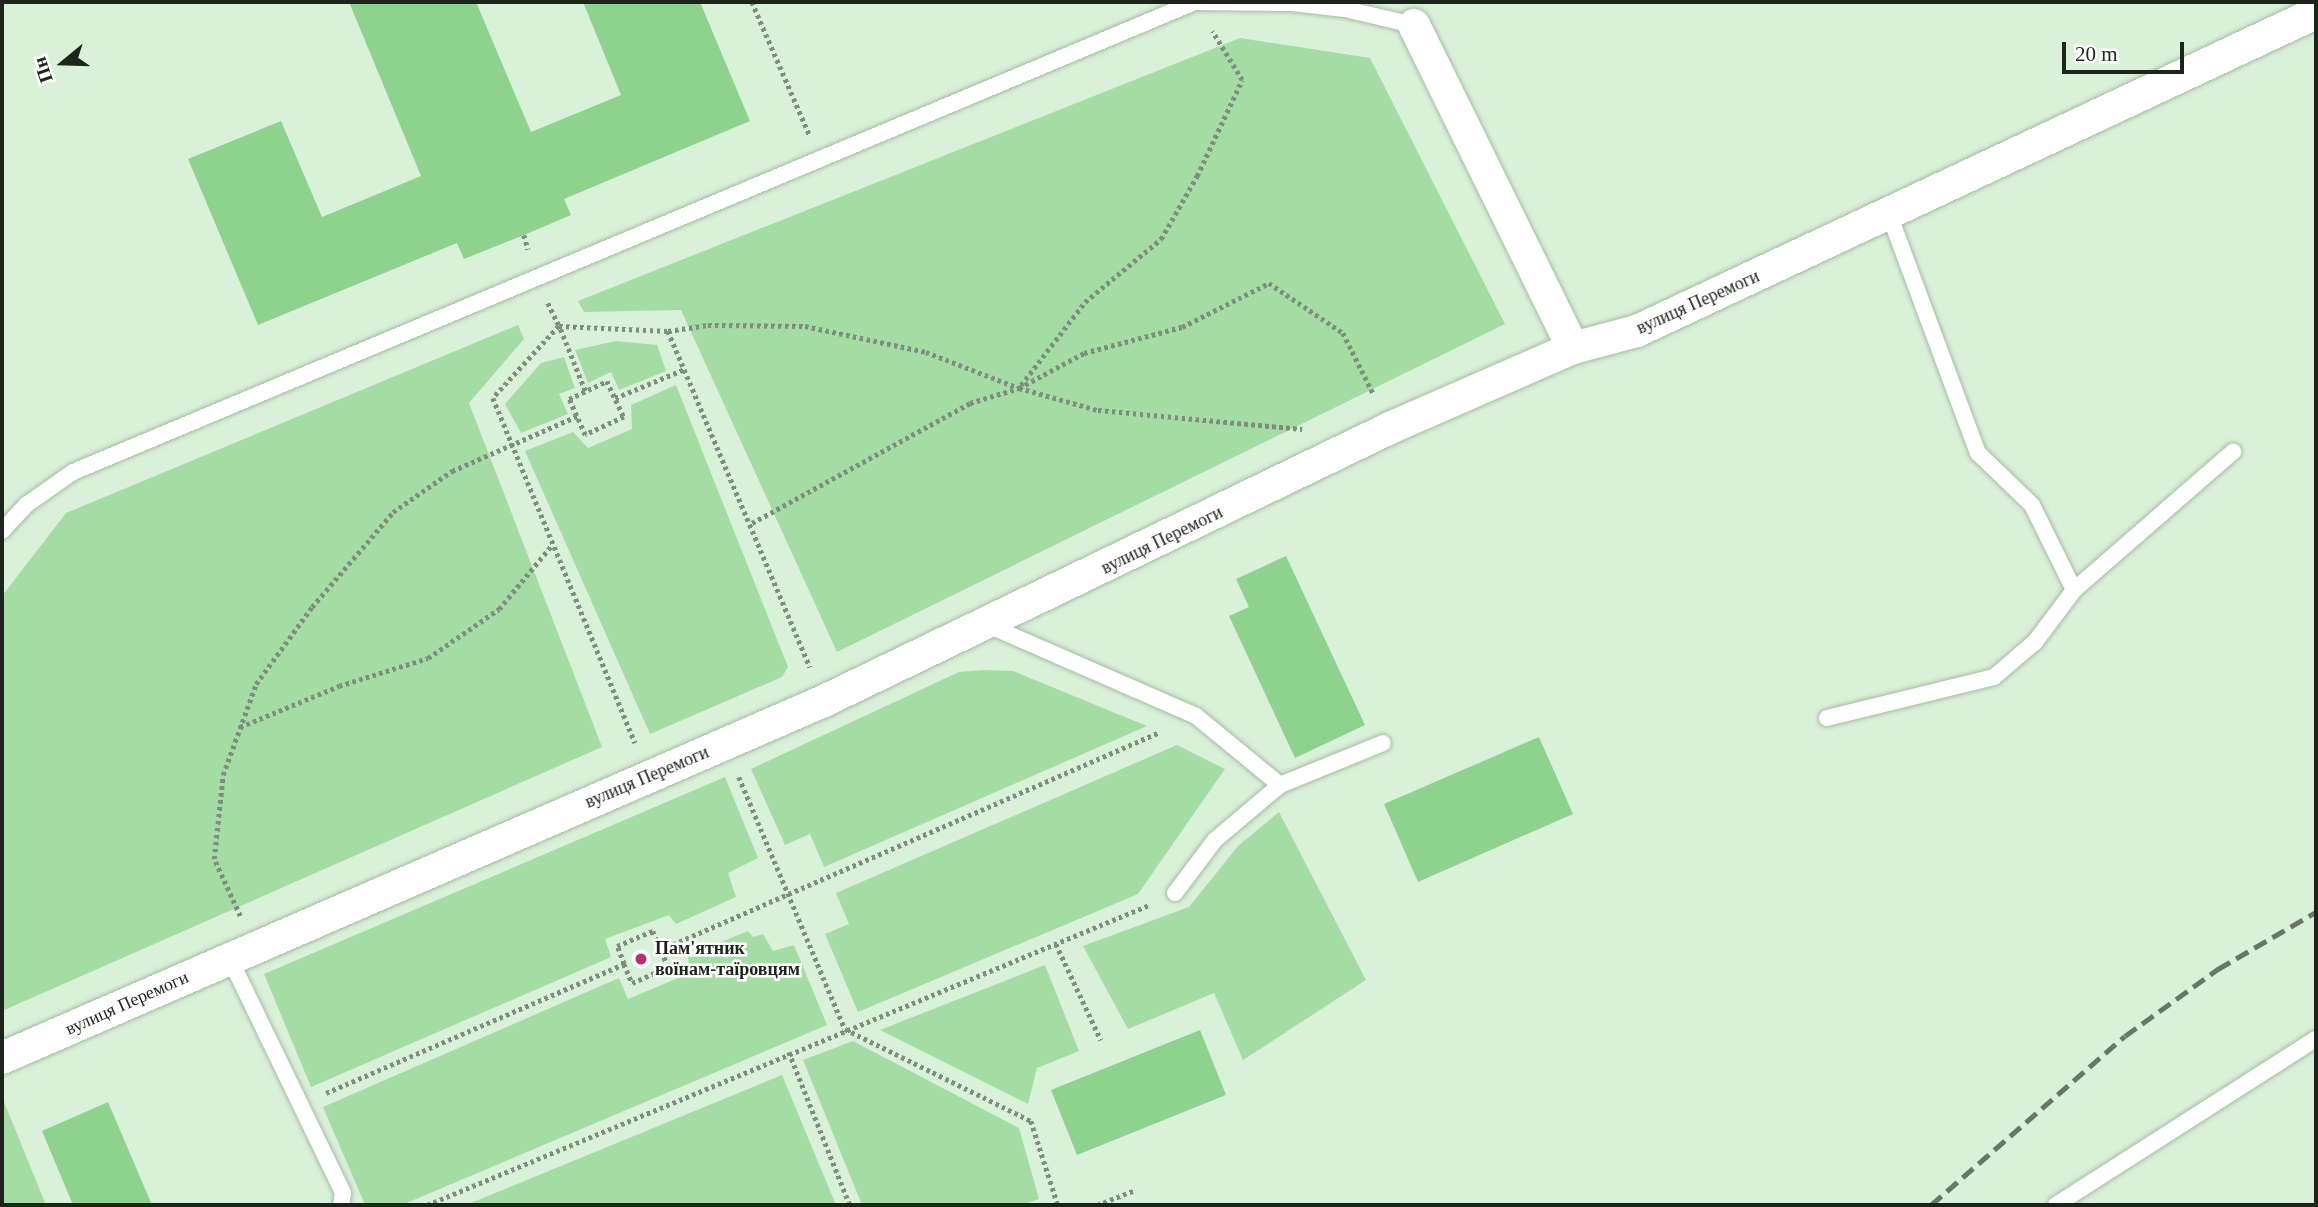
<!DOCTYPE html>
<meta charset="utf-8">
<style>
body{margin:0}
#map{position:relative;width:2318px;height:1207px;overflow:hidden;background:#daf1d9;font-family:"Times New Roman",serif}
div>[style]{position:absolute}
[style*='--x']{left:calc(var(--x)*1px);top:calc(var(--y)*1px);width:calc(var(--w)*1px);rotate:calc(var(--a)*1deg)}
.green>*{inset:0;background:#a4dda4}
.building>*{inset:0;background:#8dd38e}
.path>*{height:4.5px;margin-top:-2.25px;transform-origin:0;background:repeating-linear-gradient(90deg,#7e8d7d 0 3.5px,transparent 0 7px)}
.roads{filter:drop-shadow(0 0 2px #a5bba4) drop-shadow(0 0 2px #a5bba4)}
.lane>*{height:16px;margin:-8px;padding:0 8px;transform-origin:8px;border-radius:8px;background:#fff}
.street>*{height:32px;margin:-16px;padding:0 16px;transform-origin:16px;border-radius:16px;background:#fff}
.rail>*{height:5px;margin-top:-2.5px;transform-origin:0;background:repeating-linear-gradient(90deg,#687667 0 14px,transparent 0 21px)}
.dots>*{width:19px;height:19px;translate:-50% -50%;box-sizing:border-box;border:4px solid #fff;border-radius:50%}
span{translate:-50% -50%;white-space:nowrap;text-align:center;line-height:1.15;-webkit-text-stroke:5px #fff;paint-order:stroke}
.street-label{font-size:18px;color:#1c241b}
.poi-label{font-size:18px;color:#1c241b;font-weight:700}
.left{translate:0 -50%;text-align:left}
.frame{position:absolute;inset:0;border:4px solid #1c241b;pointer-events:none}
.north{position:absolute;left:28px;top:28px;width:70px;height:70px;-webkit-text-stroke:5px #fff;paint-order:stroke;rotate:251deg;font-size:19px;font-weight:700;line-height:28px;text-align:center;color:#1c241b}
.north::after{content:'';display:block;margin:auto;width:24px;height:32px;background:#1c241b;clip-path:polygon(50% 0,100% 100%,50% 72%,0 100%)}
.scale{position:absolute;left:2062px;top:42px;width:122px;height:32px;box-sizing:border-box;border:4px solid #1c241b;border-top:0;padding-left:9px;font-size:21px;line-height:24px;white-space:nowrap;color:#1c241b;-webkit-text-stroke:5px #fff;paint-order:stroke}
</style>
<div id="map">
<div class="green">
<div style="clip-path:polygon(1240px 38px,1370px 58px,1505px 324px,837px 652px,681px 310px,584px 312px,578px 301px)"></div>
<div style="clip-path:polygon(518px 325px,524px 339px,469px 403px,602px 747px,2px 1011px,2px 596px,66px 513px)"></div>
<div style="clip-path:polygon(616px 341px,657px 345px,666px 371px,619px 390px,611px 372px,588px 383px,575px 350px)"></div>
<div style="clip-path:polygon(564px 357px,575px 388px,559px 394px,568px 414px,521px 433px,505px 404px,541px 363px)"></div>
<div style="clip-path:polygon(676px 385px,788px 667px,782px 677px,650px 734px,525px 451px,573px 432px,588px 448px,632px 429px,631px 405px)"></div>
<div style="clip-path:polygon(983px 670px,1013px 671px,1147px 726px,824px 867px,810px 834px,785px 845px,751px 769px,959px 672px)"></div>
<div style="clip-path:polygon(1177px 745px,1225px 769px,1138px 894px,858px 1012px,825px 934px,849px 924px,836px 893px)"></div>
<div style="clip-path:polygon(725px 777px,758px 858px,728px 873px,736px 897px,676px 924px,669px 915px,605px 939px,611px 957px,311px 1087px,264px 974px)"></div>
<div style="clip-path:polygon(1279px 812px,1366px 980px,1243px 1060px,1214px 993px,1128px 1029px,1083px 946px,1189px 907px,1238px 846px)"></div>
<div style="clip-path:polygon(748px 931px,753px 937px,763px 934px,773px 951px,794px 945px,827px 1025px,402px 1205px,365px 1205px,323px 1107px,619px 978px,628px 999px,690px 973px,688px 956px)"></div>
<div style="clip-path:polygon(1045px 965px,1079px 1051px,1037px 1068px,1028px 1104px,880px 1030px)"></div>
<div style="clip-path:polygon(853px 1041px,1019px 1128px,1039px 1199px,1021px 1205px,862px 1205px,803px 1060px)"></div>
<div style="clip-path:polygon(782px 1075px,836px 1205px,466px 1205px)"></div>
<div style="clip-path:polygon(2px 1097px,46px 1205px,2px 1205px)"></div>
</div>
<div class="building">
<div style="clip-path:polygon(349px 2px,476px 2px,531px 132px,621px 95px,583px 2px,700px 2px,750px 121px,564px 199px,571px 215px,524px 235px,464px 259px,457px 243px,258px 325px,188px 159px,281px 121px,322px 217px,421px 176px)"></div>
<div style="clip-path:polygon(1286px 556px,1365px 725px,1295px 758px,1229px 616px,1249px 607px,1236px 579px)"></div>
<div style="clip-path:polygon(1539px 737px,1573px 814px,1418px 882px,1384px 804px)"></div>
<div style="clip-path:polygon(1200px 1030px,1226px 1095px,1077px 1155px,1051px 1090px)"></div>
<div style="clip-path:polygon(108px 1102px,152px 1205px,73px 1205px,42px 1131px)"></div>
</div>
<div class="path">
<div style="--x:752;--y:2;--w:144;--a:66.6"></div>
<div style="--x:524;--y:235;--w:15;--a:74"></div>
<div style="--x:548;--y:303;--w:25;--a:64"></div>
<div style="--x:559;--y:326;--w:98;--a:132.5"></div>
<div style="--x:493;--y:398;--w:373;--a:67.6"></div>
<div style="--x:668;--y:331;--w:40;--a:-8.5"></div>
<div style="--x:708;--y:325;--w:97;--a:0.6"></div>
<div style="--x:805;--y:326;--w:124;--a:12.1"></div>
<div style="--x:926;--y:352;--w:100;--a:21.2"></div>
<div style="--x:1019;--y:388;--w:82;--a:15.6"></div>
<div style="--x:1098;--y:410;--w:205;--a:5.3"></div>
<div style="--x:607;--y:381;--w:40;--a:65"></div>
<div style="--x:624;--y:417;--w:43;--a:155.2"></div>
<div style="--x:585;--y:435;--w:39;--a:-114"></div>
<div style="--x:569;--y:399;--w:42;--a:-25.3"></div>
<div style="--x:1021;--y:385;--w:105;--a:-52.4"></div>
<div style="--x:1085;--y:302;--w:99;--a:-39.7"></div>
<div style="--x:1161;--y:239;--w:73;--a:-60.3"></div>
<div style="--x:1197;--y:176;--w:106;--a:-64.9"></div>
<div style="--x:1242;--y:80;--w:57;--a:-121.5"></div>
<div style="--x:585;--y:391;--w:70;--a:-111.8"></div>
<div style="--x:559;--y:326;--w:109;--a:2.6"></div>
<div style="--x:668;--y:331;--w:365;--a:67.1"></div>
<div style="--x:615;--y:398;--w:76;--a:-22.5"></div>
<div style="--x:752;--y:523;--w:249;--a:-28.8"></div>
<div style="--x:970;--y:403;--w:51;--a:-17"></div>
<div style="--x:1019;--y:388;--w:74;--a:-28.3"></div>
<div style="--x:1084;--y:353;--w:101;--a:-14.9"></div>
<div style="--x:1182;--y:327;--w:97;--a:-26.8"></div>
<div style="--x:1269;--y:283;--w:89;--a:34"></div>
<div style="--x:1343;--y:333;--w:69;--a:63.4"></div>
<div style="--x:240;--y:727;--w:107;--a:-22.5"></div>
<div style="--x:339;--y:686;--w:93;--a:-17.5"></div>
<div style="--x:428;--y:658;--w:86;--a:-34.6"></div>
<div style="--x:499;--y:609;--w:83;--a:-50.4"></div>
<div style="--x:739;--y:777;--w:273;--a:67.2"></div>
<div style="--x:845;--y:1029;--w:208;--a:26.3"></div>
<div style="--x:1031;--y:1121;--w:88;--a:72.2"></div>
<div style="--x:240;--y:916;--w:63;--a:-114.5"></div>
<div style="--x:214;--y:859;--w:84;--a:-83.9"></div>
<div style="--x:223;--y:775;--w:97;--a:-70.1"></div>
<div style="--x:256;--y:684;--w:95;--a:-54"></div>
<div style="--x:312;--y:607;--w:125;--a:-49.5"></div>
<div style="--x:393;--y:512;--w:72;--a:-34.8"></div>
<div style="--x:452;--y:471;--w:137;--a:-23.7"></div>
<div style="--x:1056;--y:944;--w:106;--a:64.9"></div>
<div style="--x:624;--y:964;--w:21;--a:67"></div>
<div style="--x:632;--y:983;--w:39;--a:-24"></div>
<div style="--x:668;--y:967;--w:19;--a:-115"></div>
<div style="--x:789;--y:1052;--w:165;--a:68.3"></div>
<div style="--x:326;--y:1093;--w:325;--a:-23.4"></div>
<div style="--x:624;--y:964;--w:19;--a:-111"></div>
<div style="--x:617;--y:946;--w:39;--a:-23"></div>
<div style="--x:653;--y:931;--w:20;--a:70"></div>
<div style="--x:660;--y:950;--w:545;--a:-23.56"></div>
<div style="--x:427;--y:1205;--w:782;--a:-22.56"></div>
<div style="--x:1097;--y:1205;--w:41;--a:-21.5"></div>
</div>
<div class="roads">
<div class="lane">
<div style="--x:1889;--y:214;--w:255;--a:69.6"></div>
<div style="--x:1978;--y:453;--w:75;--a:43.9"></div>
<div style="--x:2032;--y:505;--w:95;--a:63.7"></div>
<div style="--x:2;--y:531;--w:35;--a:-47"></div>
<div style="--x:26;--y:505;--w:57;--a:-35.1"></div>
<div style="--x:73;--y:472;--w:1216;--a:-22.73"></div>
<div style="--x:1195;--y:2;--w:97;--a:0.6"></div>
<div style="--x:1292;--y:3;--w:53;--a:6.5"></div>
<div style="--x:1345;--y:9;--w:71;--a:13.1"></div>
<div style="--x:988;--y:625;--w:227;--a:23.6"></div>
<div style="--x:1196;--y:716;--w:109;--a:39.4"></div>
<div style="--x:1827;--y:718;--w:172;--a:-13.8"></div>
<div style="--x:1994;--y:677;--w:54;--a:-40.5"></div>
<div style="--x:2035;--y:642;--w:65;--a:-53.1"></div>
<div style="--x:2074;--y:590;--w:211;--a:-41"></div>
<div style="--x:1175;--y:893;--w:66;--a:-53"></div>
<div style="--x:1215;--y:840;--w:85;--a:-40.2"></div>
<div style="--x:1280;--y:785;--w:111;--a:-22.2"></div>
<div style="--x:230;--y:959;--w:260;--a:64.2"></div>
<div style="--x:343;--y:1193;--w:12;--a:99"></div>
<div style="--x:2056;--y:1205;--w:308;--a:-32.6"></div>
</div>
<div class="street">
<div style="--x:1414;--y:25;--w:360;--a:63.8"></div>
<div style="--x:2;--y:1058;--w:896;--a:-23.48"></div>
<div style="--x:824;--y:701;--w:628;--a:-25.75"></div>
<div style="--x:1390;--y:428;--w:200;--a:-23.6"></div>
<div style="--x:1573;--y:348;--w:66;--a:-14.9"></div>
<div style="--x:1637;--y:331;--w:750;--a:-25.1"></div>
</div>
</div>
<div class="rail">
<div style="--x:1931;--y:1205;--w:257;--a:-41.1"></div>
<div style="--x:2125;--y:1036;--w:115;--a:-35.8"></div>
<div style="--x:2218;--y:969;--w:113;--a:-30.2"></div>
</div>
<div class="dots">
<div style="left:641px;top:959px;background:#b63073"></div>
</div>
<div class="street-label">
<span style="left:1698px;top:302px;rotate:-24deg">вулиця Перемоги</span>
<span style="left:1162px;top:540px;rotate:-26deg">вулиця Перемоги</span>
<span style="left:647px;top:777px;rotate:-23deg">вулиця Перемоги</span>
<span style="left:127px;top:1003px;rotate:-24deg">вулиця Перемоги</span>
</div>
<div class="poi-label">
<span class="left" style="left:655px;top:959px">Пам'ятник<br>воїнам-таїровцям</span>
</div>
<div class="frame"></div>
<div class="north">Пн</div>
<div class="scale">20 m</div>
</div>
